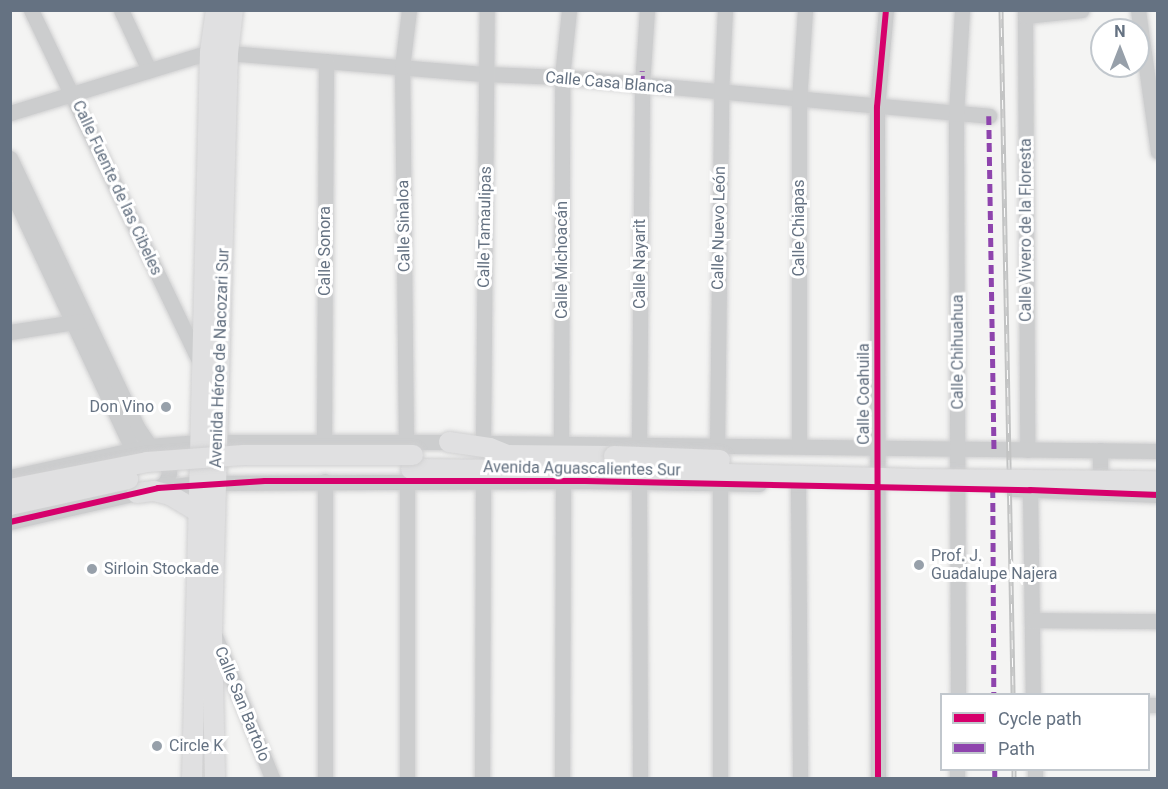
<!DOCTYPE html>
<meta charset="utf-8">
<style>
body{margin:0}
#map{position:relative;width:1168px;height:789px;overflow:hidden;background:#f4f4f3;font-family:Roboto,sans-serif}
div>[style]{position:absolute}
[style*='--x']{left:calc(var(--x)*1px);top:calc(var(--y)*1px);width:calc(var(--w)*1px);rotate:calc(var(--a)*1deg)}
.roads{filter:drop-shadow(0 0 2px #d0d0d1) drop-shadow(0 0 2px #d0d0d1)}
.minor>*{height:15px;margin:-7.5px;padding:0 7.5px;transform-origin:7.5px;border-radius:7.5px;background:#cccdce}
.major>*{height:20px;margin:-10px;padding:0 10px;transform-origin:10px;border-radius:10px;background:#e0e0e1}
.rail>*{height:5px;margin-top:-2.5px;transform-origin:0;background:repeating-linear-gradient(90deg,#fff 0 9px,#c2c3c3 0 18px);box-sizing:border-box;border-block:2px solid #c2c3c3}
.bridges{filter:drop-shadow(0 0 2px #d0d0d1) drop-shadow(0 0 2px #d0d0d1)}
.major-bridge>*{height:20px;margin:-10px;padding:0 10px;transform-origin:10px;border-radius:10px;background:#e0e0e1}
.quiet>*{height:4.5px;margin-top:-2.25px;transform-origin:0;background:repeating-linear-gradient(90deg,#8e44ad 0 9px,transparent 0 13.5px)}
.cycleway>*{height:6px;margin:-3px;padding:0 3px;transform-origin:3px;border-radius:3px;background:#d6006c}
.dots>*{width:16px;height:16px;translate:-50% -50%;box-sizing:border-box;border:3px solid #fff;border-radius:50%}
span{translate:-50% -50%;white-space:nowrap;text-align:center;line-height:1.15;-webkit-text-stroke:6px #fff;paint-order:stroke}
.street-label{font-size:16px;color:#657282}
.poi-label{font-size:16px;color:#657282}
.right{translate:-100% -50%;text-align:right}
.left{translate:0 -50%;text-align:left}
.frame{position:absolute;inset:0;border:12px solid #657282;pointer-events:none}
.legend{position:absolute;left:940px;top:693px;width:210px;height:78px;box-sizing:border-box;background:#fff;border:2px solid #c1c7cd;margin:0;padding:8px 10px;list-style:none;font-size:18px;color:#657282}
.legend li{display:flex;align-items:center;gap:12px;height:30px}
.legend b{width:30px;border:2px solid #c1c7cd}
.north{position:absolute;left:1090px;top:18px;width:60px;height:60px;box-sizing:border-box;background:#fff;border:2px solid #c1c7cd;border-radius:50%;rotate:0deg;font-size:16px;font-weight:700;line-height:24px;text-align:center;color:#657282}
.north::after{content:'';display:block;margin:auto;width:21px;height:27px;background:#97a0aa;clip-path:polygon(50% 0,100% 100%,50% 72%,0 100%)}
</style>
<div id="map">
<div class="roads">
<div class="minor">
<div style="--x:31;--y:10;--w:394;--a:64.4"></div>
<div style="--x:121;--y:10;--w:66;--a:65"></div>
<div style="--x:1025;--y:10;--w:440;--a:89.7"></div>
<div style="--x:1138;--y:10;--w:143;--a:82"></div>
<div style="--x:1025;--y:16;--w:57;--a:-6"></div>
<div style="--x:228;--y:53;--w:259;--a:4.7"></div>
<div style="--x:486;--y:74;--w:76;--a:2.3"></div>
<div style="--x:562;--y:77;--w:429;--a:5.2"></div>
<div style="--x:10;--y:113;--w:209;--a:-17"></div>
<div style="--x:10;--y:158;--w:297;--a:64.7"></div>
<div style="--x:137;--y:427;--w:23;--a:56"></div>
<div style="--x:150;--y:446;--w:12;--a:24"></div>
<div style="--x:161;--y:451;--w:11;--a:56"></div>
<div style="--x:167;--y:460;--w:13;--a:81"></div>
<div style="--x:169;--y:473;--w:9;--a:108"></div>
<div style="--x:166;--y:482;--w:10;--a:143"></div>
<div style="--x:10;--y:188;--w:290;--a:64.9"></div>
<div style="--x:10;--y:332;--w:73;--a:-8.7"></div>
<div style="--x:324;--y:442;--w:381;--a:-89.7"></div>
<div style="--x:406;--y:442;--w:375;--a:-90.6"></div>
<div style="--x:402;--y:67;--w:57;--a:-83"></div>
<div style="--x:483;--y:443;--w:675;--a:0.68"></div>
<div style="--x:483;--y:443;--w:433;--a:-89.5"></div>
<div style="--x:561;--y:443;--w:366;--a:-89.8"></div>
<div style="--x:562;--y:77;--w:67;--a:-84"></div>
<div style="--x:639;--y:443;--w:358;--a:-89.5"></div>
<div style="--x:642;--y:85;--w:75;--a:-86.2"></div>
<div style="--x:717;--y:445;--w:351;--a:-89.3"></div>
<div style="--x:721;--y:94;--w:84;--a:-87.3"></div>
<div style="--x:799;--y:446;--w:345;--a:-90"></div>
<div style="--x:799;--y:101;--w:91;--a:-86.2"></div>
<div style="--x:10;--y:477;--w:143;--a:-12.5"></div>
<div style="--x:150;--y:446;--w:49;--a:-4.7"></div>
<div style="--x:199;--y:442;--w:260;--a:0"></div>
<div style="--x:639;--y:483;--w:295;--a:89.8"></div>
<div style="--x:798;--y:485;--w:293;--a:89.6"></div>
<div style="--x:1014;--y:489;--w:144;--a:2.4"></div>
<div style="--x:1100;--y:489;--w:39;--a:-90"></div>
<div style="--x:1030;--y:490;--w:204;--a:89.2"></div>
<div style="--x:10;--y:522;--w:152;--a:-12.9"></div>
<div style="--x:158;--y:488;--w:41;--a:-7"></div>
<div style="--x:199;--y:483;--w:386;--a:-0.3"></div>
<div style="--x:585;--y:481;--w:174;--a:1"></div>
<div style="--x:1032;--y:620;--w:126;--a:0.5"></div>
<div style="--x:215;--y:636;--w:153;--a:68.1"></div>
<div style="--x:958;--y:694;--w:580;--a:-90.2"></div>
<div style="--x:956;--y:114;--w:104;--a:-86.7"></div>
<div style="--x:1148;--y:705;--w:10;--a:0"></div>
<div style="--x:1035;--y:770;--w:8;--a:90"></div>
<div style="--x:325;--y:778;--w:297;--a:-90"></div>
<div style="--x:407;--y:778;--w:296;--a:-90"></div>
<div style="--x:482;--y:778;--w:296;--a:-89.8"></div>
<div style="--x:562;--y:778;--w:296;--a:-89.8"></div>
<div style="--x:720;--y:778;--w:294;--a:-90"></div>
<div style="--x:878;--y:778;--w:671;--a:-90.09"></div>
<div style="--x:877;--y:107;--w:97;--a:-84.7"></div>
<div style="--x:957;--y:778;--w:8;--a:-90"></div>
</div>
<div class="major">
<div style="--x:449;--y:442;--w:41;--a:8.3"></div>
<div style="--x:490;--y:448;--w:18;--a:22"></div>
<div style="--x:503;--y:455;--w:111;--a:0.5"></div>
<div style="--x:411;--y:469;--w:202;--a:0.6"></div>
<div style="--x:137;--y:493;--w:17;--a:-7"></div>
<div style="--x:154;--y:491;--w:16;--a:14"></div>
<div style="--x:170;--y:495;--w:33;--a:31"></div>
<div style="--x:192;--y:778;--w:726;--a:-88.58"></div>
<div style="--x:210;--y:52;--w:42;--a:-81.9"></div>
<div style="--x:215;--y:778;--w:149;--a:-91.2"></div>
<div style="--x:212;--y:629;--w:576;--a:-88.41"></div>
<div style="--x:228;--y:53;--w:43;--a:-83.4"></div>
</div>
</div>
<div class="rail">
<div style="--x:1001;--y:10;--w:684;--a:88.99"></div>
<div style="--x:1014;--y:770;--w:8;--a:90"></div>
</div>
<div class="bridges">
<div class="major-bridge">
<div style="--x:614;--y:456;--w:106;--a:2.2"></div>
<div style="--x:613;--y:471;--w:298;--a:1.5"></div>
<div style="--x:911;--y:479;--w:247;--a:0.5"></div>
<div style="--x:10;--y:489;--w:140;--a:-11.1"></div>
<div style="--x:147;--y:462;--w:97;--a:-4.1"></div>
<div style="--x:244;--y:455;--w:169;--a:0"></div>
<div style="--x:10;--y:505;--w:121;--a:-12.4"></div>
</div>
</div>
<div class="quiet">
<div style="--x:642;--y:85;--w:14;--a:-90"></div>
<div style="--x:989;--y:116;--w:334;--a:89.1"></div>
<div style="--x:993;--y:489;--w:205;--a:89.7"></div>
<div style="--x:995;--y:770;--w:8;--a:90"></div>
</div>
<div class="cycleway">
<div style="--x:10;--y:522;--w:152;--a:-12.9"></div>
<div style="--x:158;--y:488;--w:107;--a:-3.7"></div>
<div style="--x:265;--y:481;--w:320;--a:0"></div>
<div style="--x:585;--y:481;--w:445;--a:1.2"></div>
<div style="--x:1030;--y:490;--w:128;--a:2.2"></div>
<div style="--x:878;--y:778;--w:671;--a:-90.09"></div>
<div style="--x:877;--y:107;--w:97;--a:-84.7"></div>
</div>
<div class="dots">
<div style="left:166px;top:407px;background:#97a0aa"></div>
<div style="left:919px;top:565px;background:#97a0aa"></div>
<div style="left:92px;top:569px;background:#97a0aa"></div>
<div style="left:157px;top:746px;background:#97a0aa"></div>
</div>
<div class="street-label">
<span style="left:609px;top:83px;rotate:5deg">Calle Casa Blanca</span>
<span style="left:117px;top:188px;rotate:65deg">Calle Fuente de las Cibeles</span>
<span style="left:404px;top:226px;rotate:-91deg">Calle Sinaloa</span>
<span style="left:485px;top:227px;rotate:-89deg">Calle Tamaulipas</span>
<span style="left:719px;top:228px;rotate:-89deg">Calle Nuevo León</span>
<span style="left:799px;top:228px;rotate:-90deg">Calle Chiapas</span>
<span style="left:1026px;top:230px;rotate:-90deg">Calle Vivero de la Floresta</span>
<span style="left:325px;top:251px;rotate:-90deg">Calle Sonora</span>
<span style="left:562px;top:260px;rotate:-90deg">Calle Michoacán</span>
<span style="left:640px;top:264px;rotate:-90deg">Calle Nayarit</span>
<span style="left:958px;top:352px;rotate:-90deg">Calle Chihuahua</span>
<span style="left:220px;top:358px;rotate:-88deg">Avenida Héroe de Nacozari Sur</span>
<span style="left:864px;top:394px;rotate:-90deg">Calle Coahuila</span>
<span style="left:582px;top:469px;rotate:1deg">Avenida Aguascalientes Sur</span>
<span style="left:242px;top:704px;rotate:68deg">Calle San Bartolo</span>
</div>
<div class="poi-label">
<span class="right" style="left:154px;top:407px">Don Vino</span>
<span class="left" style="left:931px;top:565px">Prof. J.<br>Guadalupe Najera</span>
<span class="left" style="left:104px;top:569px">Sirloin Stockade</span>
<span class="left" style="left:169px;top:746px">Circle K</span>
</div>
<div class="frame"></div>
<ul class="legend">
<li><b style="height:8px;background:#d6006c"></b>Cycle path</li>
<li><b style="height:8px;background:#8e44ad"></b>Path</li>
</ul>
<div class="north">N</div>
</div>
